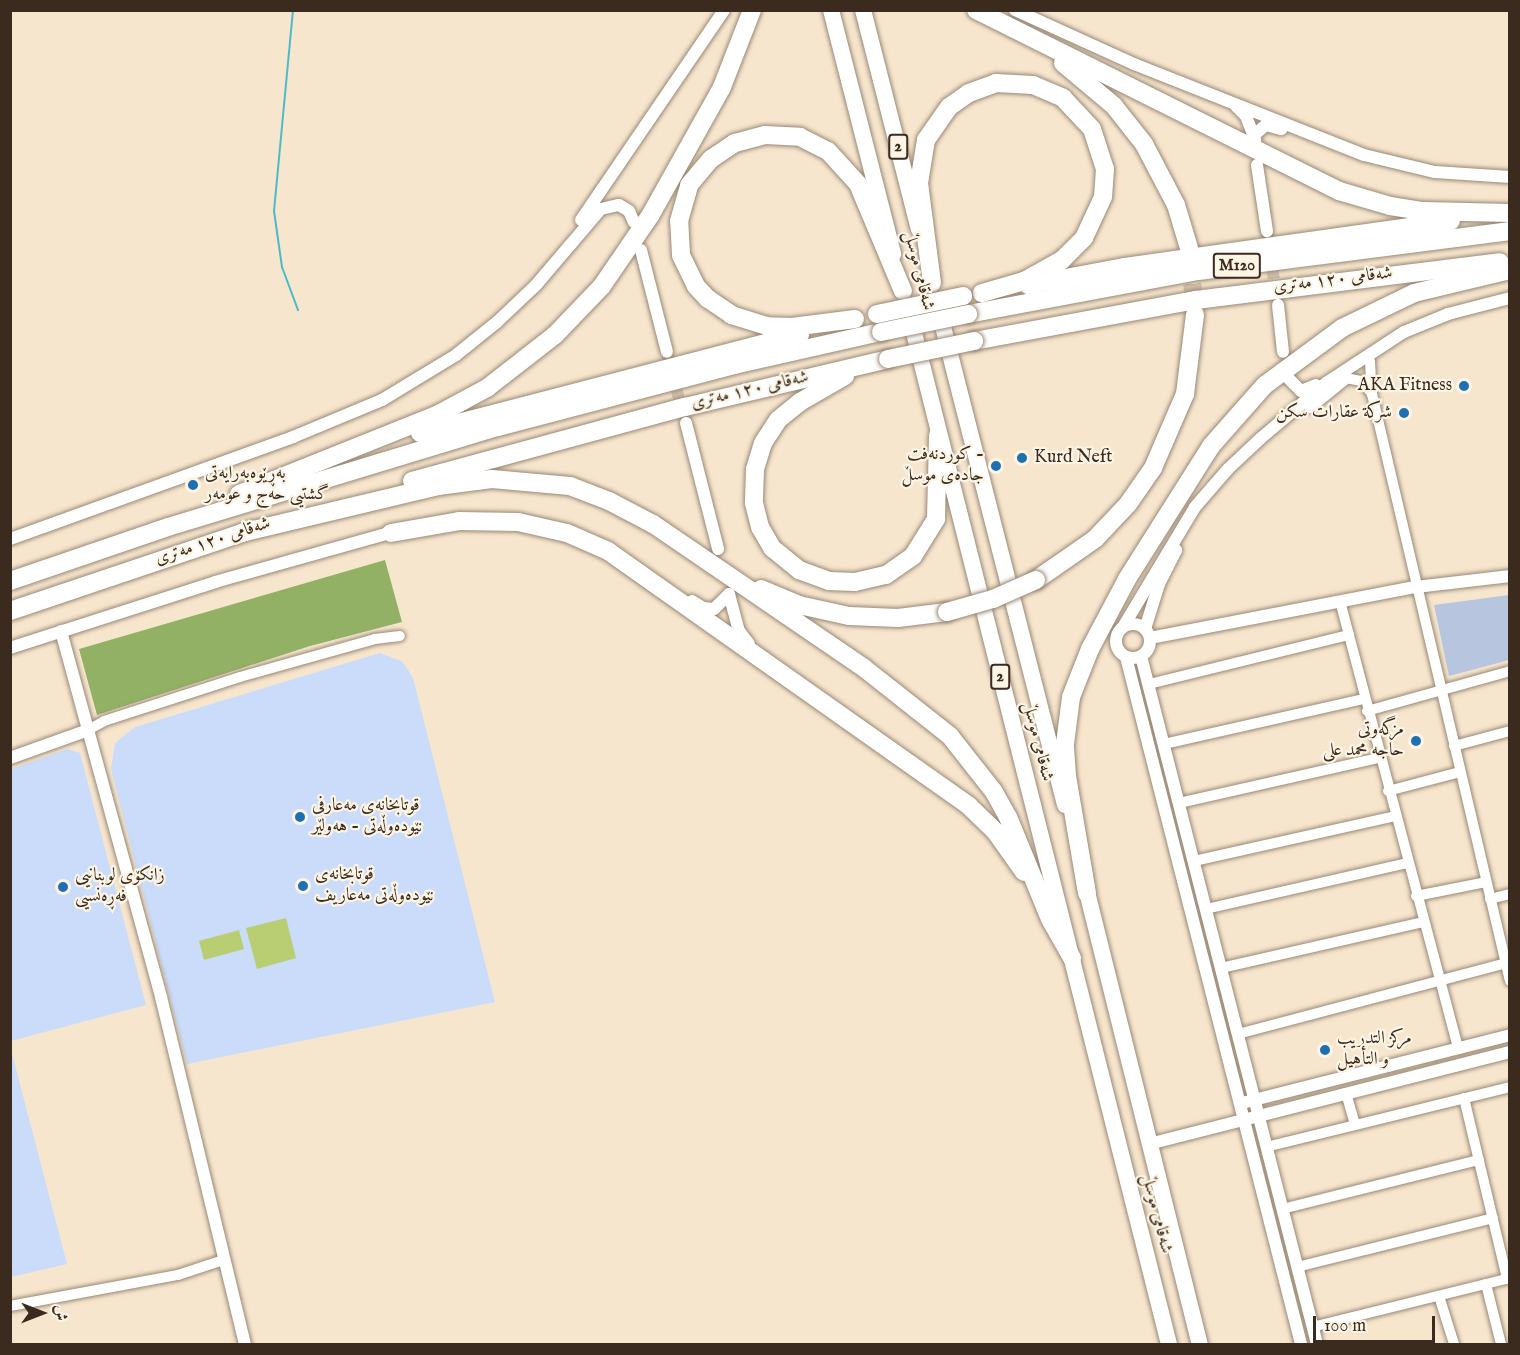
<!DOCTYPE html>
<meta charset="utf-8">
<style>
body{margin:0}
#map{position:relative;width:1520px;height:1355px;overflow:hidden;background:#f7e6ce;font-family:"IM FELL English",Amiri,serif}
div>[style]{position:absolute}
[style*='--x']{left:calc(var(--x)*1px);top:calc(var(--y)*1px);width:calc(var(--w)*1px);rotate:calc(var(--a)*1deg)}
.built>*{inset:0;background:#cadcf9}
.industrial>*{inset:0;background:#b7c5de}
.green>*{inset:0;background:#b9ce72}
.forest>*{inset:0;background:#92b164}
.stream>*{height:2px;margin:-1px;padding:0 1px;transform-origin:1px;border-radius:1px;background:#4dbac9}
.tertiary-tunnel>*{height:12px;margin-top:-6px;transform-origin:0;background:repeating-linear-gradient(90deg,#d1c0ab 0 12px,transparent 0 18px)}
.motorway-tunnel>*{height:18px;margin-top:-9px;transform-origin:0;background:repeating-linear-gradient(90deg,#d1c0ab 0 18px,transparent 0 27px)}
.roads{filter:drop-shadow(0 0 2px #998876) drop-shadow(0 0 2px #998876)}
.minor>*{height:10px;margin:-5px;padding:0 5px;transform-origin:5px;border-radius:5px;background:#fff}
.tertiary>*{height:12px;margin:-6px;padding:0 6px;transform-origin:6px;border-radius:6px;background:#fff}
.tertiary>.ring{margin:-6px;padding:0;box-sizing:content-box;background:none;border:12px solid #fff;border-radius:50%}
.trunk>*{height:16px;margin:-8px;padding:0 8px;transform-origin:8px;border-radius:8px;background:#fff}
.motorway>*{height:18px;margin:-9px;padding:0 9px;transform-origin:9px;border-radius:9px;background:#fff}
.bridges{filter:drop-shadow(0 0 2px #998876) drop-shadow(0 0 2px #998876)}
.motorway-bridge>*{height:18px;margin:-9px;padding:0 9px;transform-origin:9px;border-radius:9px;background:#fff}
.dots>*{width:16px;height:16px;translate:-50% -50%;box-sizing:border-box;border:3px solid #fcf5e5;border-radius:50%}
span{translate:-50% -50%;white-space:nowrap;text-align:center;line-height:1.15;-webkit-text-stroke:4.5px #fcf5e5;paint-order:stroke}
.shield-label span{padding:2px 4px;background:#fcf5e5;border:2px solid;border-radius:4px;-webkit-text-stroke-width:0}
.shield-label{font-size:16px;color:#3b2a1e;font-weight:700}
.street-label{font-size:18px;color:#3b2a1e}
.poi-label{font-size:18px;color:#3b2a1e}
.right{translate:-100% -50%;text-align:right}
.left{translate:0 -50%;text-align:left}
.frame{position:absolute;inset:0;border:12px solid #3b2a1e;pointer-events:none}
.north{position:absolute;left:12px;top:1283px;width:60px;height:60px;-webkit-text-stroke:4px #fcf5e5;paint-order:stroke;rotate:90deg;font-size:16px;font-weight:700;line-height:24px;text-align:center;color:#3b2a1e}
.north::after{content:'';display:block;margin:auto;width:21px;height:27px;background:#3b2a1e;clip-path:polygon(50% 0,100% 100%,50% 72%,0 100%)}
.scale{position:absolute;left:1313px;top:1316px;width:122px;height:27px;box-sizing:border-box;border:3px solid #3b2a1e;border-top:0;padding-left:8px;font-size:18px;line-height:21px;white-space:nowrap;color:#3b2a1e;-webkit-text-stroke:4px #fcf5e5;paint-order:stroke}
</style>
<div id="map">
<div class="built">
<div style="clip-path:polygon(380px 653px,403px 662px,413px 678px,495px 1002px,187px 1064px,111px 769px,115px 743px,135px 727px)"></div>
<div style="clip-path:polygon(68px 749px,80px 753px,146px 1005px,11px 1041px,11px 769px)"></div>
<div style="clip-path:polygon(10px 1046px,67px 1264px,11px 1277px,10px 1277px)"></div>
</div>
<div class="industrial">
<div style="clip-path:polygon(1509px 595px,1509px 660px,1449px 676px,1434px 605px)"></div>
</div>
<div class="green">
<div style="clip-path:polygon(286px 918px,296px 958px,257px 969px,246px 928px)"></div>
<div style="clip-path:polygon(239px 930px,244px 949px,204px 960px,199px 941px)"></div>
</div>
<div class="forest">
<div style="clip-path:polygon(385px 560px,402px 622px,310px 646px,97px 715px,79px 649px)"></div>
</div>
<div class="stream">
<div style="--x:293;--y:10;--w:202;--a:95.4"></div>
<div style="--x:274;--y:211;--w:57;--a:81.9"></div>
<div style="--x:282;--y:267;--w:46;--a:69.6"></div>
</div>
<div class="tertiary-tunnel">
<div style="--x:1267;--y:231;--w:65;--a:82"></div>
<div style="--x:667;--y:352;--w:65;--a:75.7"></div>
</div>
<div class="motorway-tunnel">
<div style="--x:1190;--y:257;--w:58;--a:85.1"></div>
</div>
<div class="roads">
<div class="minor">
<div style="--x:1370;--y:361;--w:33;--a:87"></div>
<div style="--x:1372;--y:394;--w:603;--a:76.77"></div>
<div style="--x:1346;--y:378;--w:16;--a:11"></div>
<div style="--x:1362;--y:381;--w:16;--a:52"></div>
<div style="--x:1340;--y:601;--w:462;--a:75.2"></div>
<div style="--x:1149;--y:684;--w:206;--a:-13.8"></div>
<div style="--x:1367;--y:711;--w:148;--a:-15.6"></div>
<div style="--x:88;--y:730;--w:18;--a:-29"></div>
<div style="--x:104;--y:721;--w:143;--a:-17.9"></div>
<div style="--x:240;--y:677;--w:140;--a:-15.7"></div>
<div style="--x:375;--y:639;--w:25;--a:-7"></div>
<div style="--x:1164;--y:744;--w:205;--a:-12.7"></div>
<div style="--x:1454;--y:746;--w:58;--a:-15"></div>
<div style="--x:1388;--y:791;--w:74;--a:-14.8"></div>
<div style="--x:1179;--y:803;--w:205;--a:-12.7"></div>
<div style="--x:1194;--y:861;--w:206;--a:-12.6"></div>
<div style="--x:1416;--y:896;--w:71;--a:-11.3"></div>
<div style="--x:1490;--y:899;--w:21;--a:-14"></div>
<div style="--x:1206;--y:909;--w:206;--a:-12.9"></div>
<div style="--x:1221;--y:968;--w:207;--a:-12.8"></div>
<div style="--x:1238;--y:1034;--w:281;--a:-14.8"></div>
<div style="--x:1346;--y:1093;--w:33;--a:74"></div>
<div style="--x:1464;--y:1098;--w:186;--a:76.6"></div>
<div style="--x:1266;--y:1147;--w:251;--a:-13.8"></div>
<div style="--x:1282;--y:1209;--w:203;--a:-14"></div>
<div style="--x:1297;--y:1267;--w:202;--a:-14"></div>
<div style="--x:1486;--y:1284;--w:62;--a:76"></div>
<div style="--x:1439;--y:1296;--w:50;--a:72.6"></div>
<div style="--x:10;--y:1306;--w:171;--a:-10.5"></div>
<div style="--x:178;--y:1275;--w:47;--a:-18.4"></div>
<div style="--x:1312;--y:1327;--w:204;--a:-13.9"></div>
</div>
<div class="tertiary">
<div style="--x:1015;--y:10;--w:131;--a:24.4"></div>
<div style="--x:1134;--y:64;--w:247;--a:21.6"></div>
<div style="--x:1364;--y:155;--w:73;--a:13.5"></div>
<div style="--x:1435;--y:172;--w:75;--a:3.8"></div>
<div style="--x:1236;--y:106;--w:14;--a:45"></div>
<div style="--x:1246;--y:116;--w:26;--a:69"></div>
<div style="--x:1254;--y:135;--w:16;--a:-40"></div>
<div style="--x:1266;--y:125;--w:16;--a:15"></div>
<div style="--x:1257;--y:165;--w:67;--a:81.4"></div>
<div style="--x:581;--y:220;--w:254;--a:-55.7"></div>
<div style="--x:641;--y:250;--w:105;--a:75.7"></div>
<div style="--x:1278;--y:305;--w:47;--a:83.9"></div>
<div style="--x:1289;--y:379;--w:17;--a:45"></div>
<div style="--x:1301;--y:391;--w:16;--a:-22"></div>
<div style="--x:1310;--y:407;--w:46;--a:-38.9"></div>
<div style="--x:686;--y:423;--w:130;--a:75.7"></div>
<div style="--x:10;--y:539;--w:301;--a:-19.8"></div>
<div style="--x:293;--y:437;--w:96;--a:-22.6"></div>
<div style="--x:382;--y:400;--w:87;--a:-31.3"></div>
<div style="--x:456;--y:355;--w:53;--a:-38.8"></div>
<div style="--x:497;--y:322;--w:54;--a:-43.5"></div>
<div style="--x:536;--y:285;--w:100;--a:-49.5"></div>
<div style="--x:601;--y:209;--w:18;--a:-13"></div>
<div style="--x:619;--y:205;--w:12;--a:31"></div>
<div style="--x:629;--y:211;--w:12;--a:66"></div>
<div style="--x:729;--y:594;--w:38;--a:75"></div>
<div style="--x:739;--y:631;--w:16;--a:52"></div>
<div style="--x:692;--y:601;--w:13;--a:32"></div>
<div style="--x:703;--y:608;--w:11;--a:5"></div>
<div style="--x:714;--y:609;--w:21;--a:-45"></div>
<div class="ring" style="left:1116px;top:624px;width:22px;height:22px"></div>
<div style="--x:1123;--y:627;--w:140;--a:-59"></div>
<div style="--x:1195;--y:507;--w:50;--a:-49"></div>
<div style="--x:1228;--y:469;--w:45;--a:-43.2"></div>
<div style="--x:1261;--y:438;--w:85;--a:-40.2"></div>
<div style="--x:1326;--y:383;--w:93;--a:-33.2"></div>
<div style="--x:1404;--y:332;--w:48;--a:-22.2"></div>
<div style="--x:1448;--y:314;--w:64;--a:-14.5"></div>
<div style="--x:1145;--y:629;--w:47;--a:-72.7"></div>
<div style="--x:1159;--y:584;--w:38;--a:-63"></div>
<div style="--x:61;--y:631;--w:379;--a:74.7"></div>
<div style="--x:161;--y:997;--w:357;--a:76.4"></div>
<div style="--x:1150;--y:638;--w:271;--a:-10.9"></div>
<div style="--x:1416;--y:587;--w:95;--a:-6.7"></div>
<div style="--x:10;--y:648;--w:215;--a:-17.8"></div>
<div style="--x:215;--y:582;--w:189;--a:-15.7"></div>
<div style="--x:1141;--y:656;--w:710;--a:75.65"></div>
<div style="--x:1126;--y:657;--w:709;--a:75.71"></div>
<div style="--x:10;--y:758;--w:83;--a:-19.7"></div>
<div style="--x:1246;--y:1102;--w:272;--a:-14.2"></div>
<div style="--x:1149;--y:1144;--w:373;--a:-14.3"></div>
</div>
<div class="trunk">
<div style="--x:831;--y:10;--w:252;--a:75.7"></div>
<div style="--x:863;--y:10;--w:226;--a:75.7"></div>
<div style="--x:938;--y:307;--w:514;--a:75.69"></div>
<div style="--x:909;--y:313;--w:1063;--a:75.85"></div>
<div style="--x:1084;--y:880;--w:478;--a:76"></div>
</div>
<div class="motorway">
<div style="--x:976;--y:10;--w:406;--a:26.5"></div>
<div style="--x:1339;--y:191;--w:53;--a:16.4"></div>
<div style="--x:1390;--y:206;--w:33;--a:9"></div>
<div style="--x:1423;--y:211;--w:87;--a:1.3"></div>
<div style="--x:1063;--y:63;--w:67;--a:40.1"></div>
<div style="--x:1114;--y:106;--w:48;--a:51.7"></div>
<div style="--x:1144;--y:144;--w:69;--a:62.3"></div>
<div style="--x:1176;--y:205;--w:45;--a:73.2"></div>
<div style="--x:932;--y:283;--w:101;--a:-97.4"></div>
<div style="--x:919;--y:183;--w:44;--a:-80.8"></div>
<div style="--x:926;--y:140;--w:40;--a:-55.1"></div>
<div style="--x:949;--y:107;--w:24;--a:-35"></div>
<div style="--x:969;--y:93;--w:29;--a:-20"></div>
<div style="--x:996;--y:83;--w:37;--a:3"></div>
<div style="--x:1033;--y:85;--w:33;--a:23"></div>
<div style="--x:1063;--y:98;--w:42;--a:46.9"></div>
<div style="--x:1092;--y:129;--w:42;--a:72"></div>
<div style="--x:1105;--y:169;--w:28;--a:94"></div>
<div style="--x:1103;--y:197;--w:45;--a:114.9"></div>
<div style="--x:1084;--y:238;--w:31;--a:135"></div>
<div style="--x:1062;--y:260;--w:43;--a:151.1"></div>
<div style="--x:1024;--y:281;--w:44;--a:164.1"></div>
<div style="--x:1028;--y:285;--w:99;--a:-10.5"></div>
<div style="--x:1125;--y:267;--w:329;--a:-8"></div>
<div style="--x:968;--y:314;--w:234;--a:-10.6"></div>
<div style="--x:1198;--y:271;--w:315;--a:-7.3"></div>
<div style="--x:855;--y:319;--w:64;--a:172.8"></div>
<div style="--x:792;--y:327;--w:25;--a:-178"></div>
<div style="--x:767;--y:326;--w:37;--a:-163"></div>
<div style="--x:732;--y:315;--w:29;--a:-146"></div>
<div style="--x:708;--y:299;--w:18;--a:-133"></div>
<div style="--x:696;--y:286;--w:34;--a:-116"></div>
<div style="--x:681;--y:255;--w:34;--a:-93"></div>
<div style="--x:679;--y:221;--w:37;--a:-74"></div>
<div style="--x:689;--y:185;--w:34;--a:-50"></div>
<div style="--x:711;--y:159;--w:29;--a:-34"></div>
<div style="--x:735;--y:143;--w:31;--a:-15"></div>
<div style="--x:765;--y:135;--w:35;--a:3"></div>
<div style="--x:800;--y:137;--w:31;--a:27"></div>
<div style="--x:828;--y:151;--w:45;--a:47.7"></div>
<div style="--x:858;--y:184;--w:116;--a:67.2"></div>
<div style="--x:974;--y:341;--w:226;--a:-10.5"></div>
<div style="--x:1196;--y:300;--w:306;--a:-7.1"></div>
<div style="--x:845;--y:376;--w:52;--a:150"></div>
<div style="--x:800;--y:402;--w:28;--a:141"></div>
<div style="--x:778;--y:420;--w:27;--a:123"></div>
<div style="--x:763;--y:443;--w:28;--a:107"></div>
<div style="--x:755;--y:470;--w:33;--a:92"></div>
<div style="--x:754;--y:503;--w:25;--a:76"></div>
<div style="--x:760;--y:527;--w:24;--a:60"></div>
<div style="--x:772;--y:548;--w:35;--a:39"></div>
<div style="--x:799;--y:570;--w:32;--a:20"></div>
<div style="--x:829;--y:581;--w:26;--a:2"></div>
<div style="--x:855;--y:582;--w:32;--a:-13"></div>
<div style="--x:886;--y:575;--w:33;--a:-35"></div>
<div style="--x:913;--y:556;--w:44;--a:-58.1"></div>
<div style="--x:936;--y:519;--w:84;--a:-88.6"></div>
<div style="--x:420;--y:433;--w:393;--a:-14.6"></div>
<div style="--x:412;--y:481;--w:283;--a:-15.2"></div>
<div style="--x:685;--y:407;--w:209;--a:-13.3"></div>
<div style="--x:239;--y:494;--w:213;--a:-21.8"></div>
<div style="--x:437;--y:415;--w:57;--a:-28.4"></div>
<div style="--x:487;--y:388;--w:86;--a:-37.9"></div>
<div style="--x:555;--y:335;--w:68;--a:-46.2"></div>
<div style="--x:602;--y:286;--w:85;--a:-55.6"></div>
<div style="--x:650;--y:216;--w:148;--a:-60.8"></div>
<div style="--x:722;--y:87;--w:83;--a:-68.7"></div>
<div style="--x:241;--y:533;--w:203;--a:-13.4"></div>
<div style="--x:438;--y:486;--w:54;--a:-7.4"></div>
<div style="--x:492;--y:479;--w:78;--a:5.1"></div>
<div style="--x:570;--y:486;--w:42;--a:21"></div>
<div style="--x:609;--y:501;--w:50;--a:27.6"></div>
<div style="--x:653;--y:524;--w:255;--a:34.3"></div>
<div style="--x:864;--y:668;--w:110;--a:38.3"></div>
<div style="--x:950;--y:736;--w:71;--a:51.8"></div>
<div style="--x:994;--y:792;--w:29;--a:61"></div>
<div style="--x:1008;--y:817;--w:110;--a:67.6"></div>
<div style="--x:1050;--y:919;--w:45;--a:60.6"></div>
<div style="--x:391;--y:533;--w:69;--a:-10"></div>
<div style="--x:459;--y:521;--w:59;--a:1"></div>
<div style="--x:518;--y:522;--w:50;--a:12.7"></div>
<div style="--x:567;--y:533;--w:45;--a:23.7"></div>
<div style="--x:608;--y:551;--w:442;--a:35.2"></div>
<div style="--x:969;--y:806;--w:36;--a:44"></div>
<div style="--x:995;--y:831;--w:50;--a:54.7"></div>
<div style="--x:1036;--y:580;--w:72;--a:-34.8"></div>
<div style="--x:1095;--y:539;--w:48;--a:-46.7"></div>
<div style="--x:1128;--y:504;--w:44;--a:-55.2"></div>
<div style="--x:1153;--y:468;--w:81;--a:-66.6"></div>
<div style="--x:1185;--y:394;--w:80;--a:-82.8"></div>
<div style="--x:10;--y:581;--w:167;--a:-18.9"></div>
<div style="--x:168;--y:527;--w:345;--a:-16.9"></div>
<div style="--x:498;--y:427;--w:244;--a:-14.7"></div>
<div style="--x:734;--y:365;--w:151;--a:-12.7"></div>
<div style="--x:761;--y:589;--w:41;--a:22.8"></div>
<div style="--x:799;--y:605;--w:51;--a:12.4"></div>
<div style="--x:849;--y:616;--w:49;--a:2.3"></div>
<div style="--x:898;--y:618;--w:49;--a:-7"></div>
<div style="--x:10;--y:611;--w:256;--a:-18.6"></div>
<div style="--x:1087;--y:893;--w:119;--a:-99.7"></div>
<div style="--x:1067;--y:776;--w:32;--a:-94"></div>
<div style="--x:1065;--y:744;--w:47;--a:-82.7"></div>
<div style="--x:1071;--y:697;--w:52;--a:-68.4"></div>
<div style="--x:1090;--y:649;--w:79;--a:-62.1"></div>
<div style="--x:1127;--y:579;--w:157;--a:-57.7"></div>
<div style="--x:1211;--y:446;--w:81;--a:-48.5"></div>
<div style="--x:1265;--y:385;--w:96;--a:-36.5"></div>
<div style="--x:1342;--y:328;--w:80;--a:-25.9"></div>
<div style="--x:1414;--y:293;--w:99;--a:-13.5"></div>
</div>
</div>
<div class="bridges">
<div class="motorway-bridge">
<div style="--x:877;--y:314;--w:88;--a:-11.8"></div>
<div style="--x:881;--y:332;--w:89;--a:-11.7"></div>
<div style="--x:888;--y:359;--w:88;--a:-11.8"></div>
<div style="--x:947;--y:612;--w:48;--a:-15.8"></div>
<div style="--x:993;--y:599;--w:47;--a:-23.8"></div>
</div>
</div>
<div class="dots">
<div style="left:1464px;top:386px;background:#1f6fb2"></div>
<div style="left:1404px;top:413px;background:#1f6fb2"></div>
<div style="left:1022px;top:458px;background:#1f6fb2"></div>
<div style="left:996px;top:466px;background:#1f6fb2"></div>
<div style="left:193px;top:485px;background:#1f6fb2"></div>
<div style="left:1416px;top:741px;background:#1f6fb2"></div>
<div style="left:300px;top:817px;background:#1f6fb2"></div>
<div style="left:303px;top:886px;background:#1f6fb2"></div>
<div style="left:63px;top:887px;background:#1f6fb2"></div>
<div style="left:1325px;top:1050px;background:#1f6fb2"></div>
</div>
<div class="shield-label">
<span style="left:898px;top:147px">2</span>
<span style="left:1237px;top:266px">M120</span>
<span style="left:1000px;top:677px">2</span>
</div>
<div class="street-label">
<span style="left:918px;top:271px;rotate:76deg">شەقامی موسڵ</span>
<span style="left:1333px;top:281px;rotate:-7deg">شەقامی ١٢٠ مەتری</span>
<span style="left:750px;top:391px;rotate:-13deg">شەقامی ١٢٠ مەتری</span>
<span style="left:213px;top:542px;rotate:-18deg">شەقامی ١٢٠ مەتری</span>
<span style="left:1037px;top:742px;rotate:76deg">شەقامی موسڵ</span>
<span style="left:1156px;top:1214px;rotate:76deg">شەقامی موسڵ</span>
</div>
<div class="poi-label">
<span class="right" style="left:1452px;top:386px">AKA Fitness</span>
<span class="right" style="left:1392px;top:413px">شركة عقارات سكن</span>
<span class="right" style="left:984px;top:466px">کوردنەفت -<br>جادەی موسڵ</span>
<span class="left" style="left:1034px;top:458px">Kurd Neft</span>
<span class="left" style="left:205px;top:485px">بەڕێوەبەرایەتی<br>گشتیی حەج و عومەر</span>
<span class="right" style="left:1404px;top:741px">مزگه‌وتی<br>حاجه‌ محمد علی</span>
<span class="left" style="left:312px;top:817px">قوتابخانەی مەعارفی<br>نێودەوڵەتی - هەولێر</span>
<span class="left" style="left:315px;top:886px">قوتابخانەی<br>نێودەوڵەتی مەعاریف</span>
<span class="left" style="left:75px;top:887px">زانکۆی لوبنانیی<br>فەڕەنسیی</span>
<span class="left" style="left:1337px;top:1050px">مركز التدريب<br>و التأهيل</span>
</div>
<div class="frame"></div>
<div class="north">ش</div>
<div class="scale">100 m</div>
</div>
